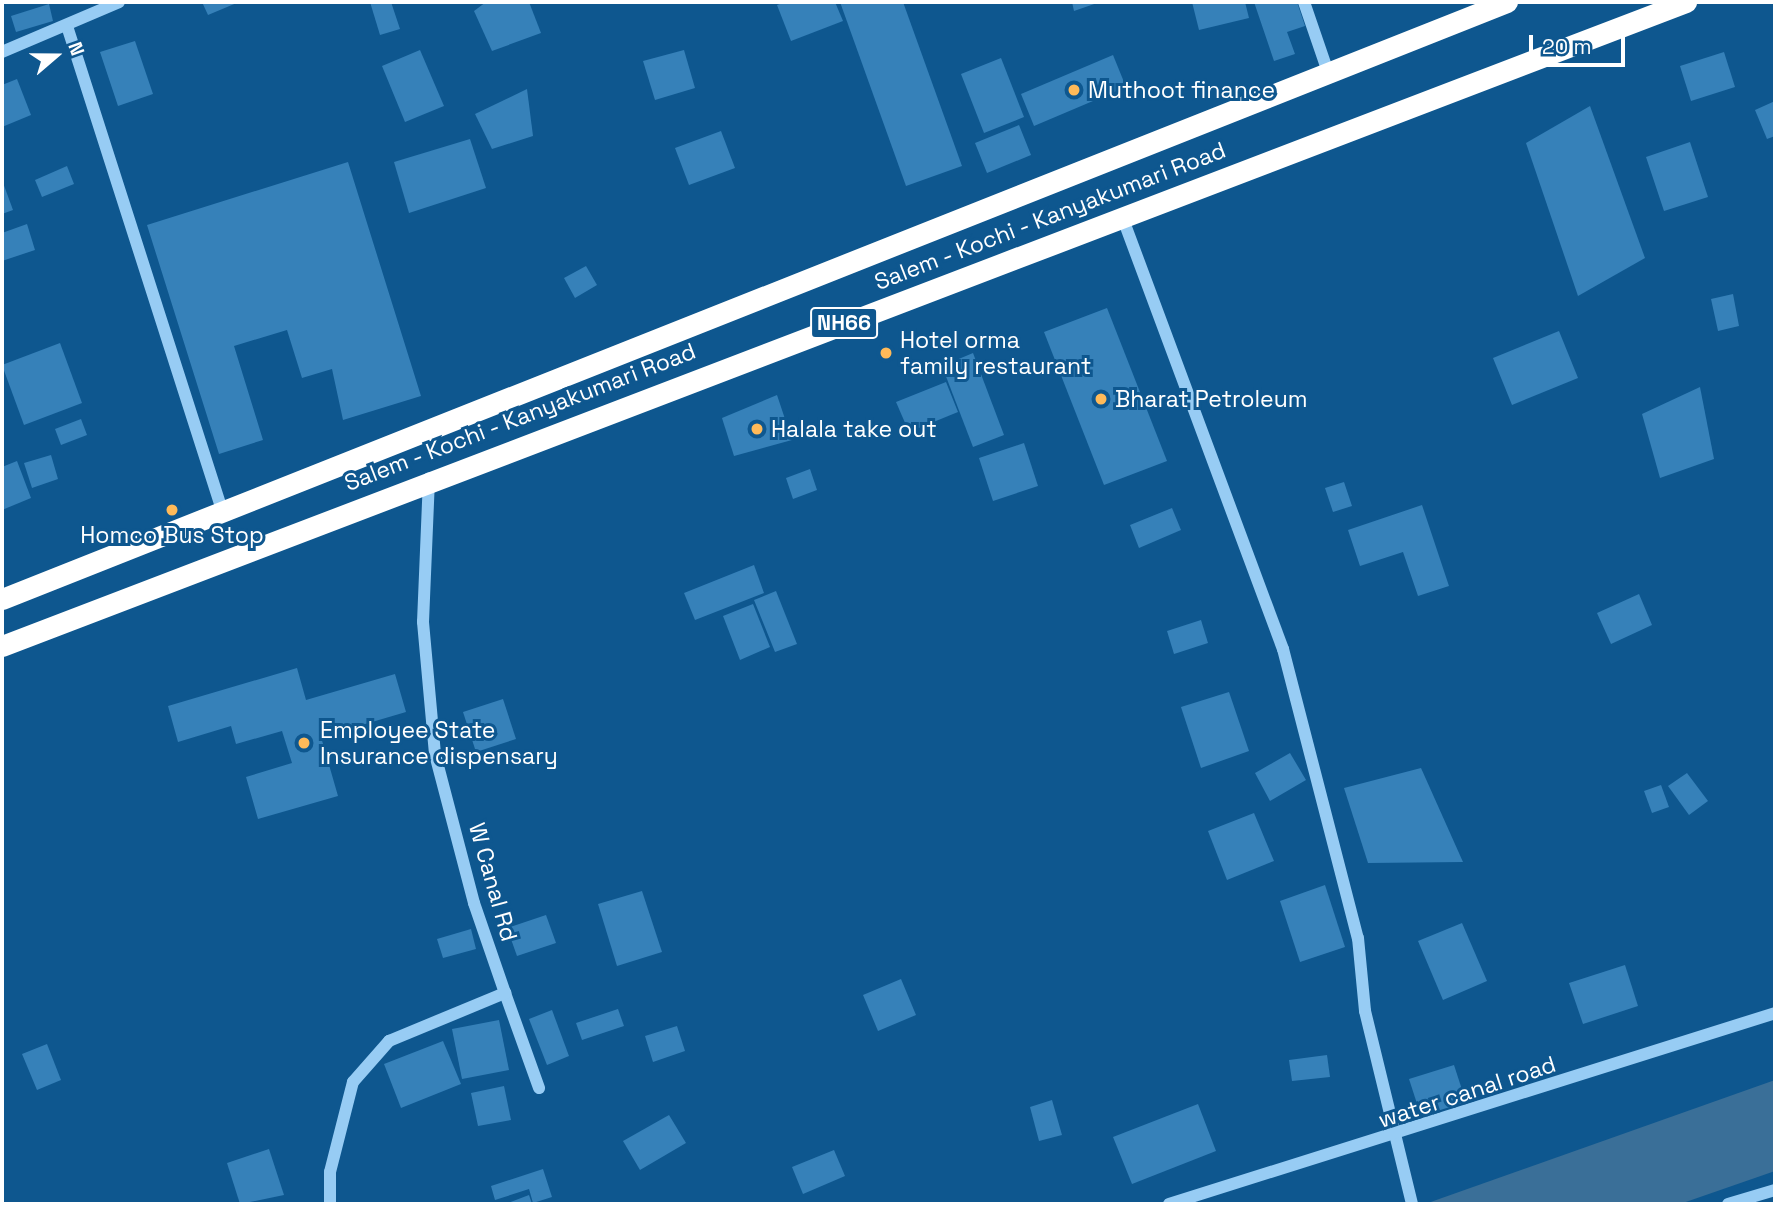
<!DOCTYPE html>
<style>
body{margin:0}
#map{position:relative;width:1777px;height:1206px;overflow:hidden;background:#0e578f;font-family:"Space Grotesk",sans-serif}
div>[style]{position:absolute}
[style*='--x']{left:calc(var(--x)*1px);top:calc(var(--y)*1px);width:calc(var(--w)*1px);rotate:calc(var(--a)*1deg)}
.water>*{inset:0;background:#3a6f98}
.building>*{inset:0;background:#3681b9}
.minor>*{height:12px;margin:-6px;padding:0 6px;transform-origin:6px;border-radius:6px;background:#97ccf4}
.highway>*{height:21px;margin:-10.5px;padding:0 10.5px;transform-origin:10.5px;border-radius:10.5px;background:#fff}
.dots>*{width:19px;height:19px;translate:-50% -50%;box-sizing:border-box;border:4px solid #0e578f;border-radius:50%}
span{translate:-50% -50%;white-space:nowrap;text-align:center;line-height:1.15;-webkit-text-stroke:6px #0e578f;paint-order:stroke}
.shield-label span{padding:2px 5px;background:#0e578f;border:2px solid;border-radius:5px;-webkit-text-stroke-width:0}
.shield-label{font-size:21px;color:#fff;font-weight:700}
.poi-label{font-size:23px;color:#fff}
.left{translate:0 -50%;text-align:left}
.street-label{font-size:23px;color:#fff}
.frame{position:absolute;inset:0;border:4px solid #fff;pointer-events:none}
.north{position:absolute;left:21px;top:21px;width:70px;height:70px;-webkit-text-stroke:5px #0e578f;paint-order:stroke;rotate:70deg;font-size:19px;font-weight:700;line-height:28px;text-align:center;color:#fff}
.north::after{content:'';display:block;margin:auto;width:24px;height:32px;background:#fff;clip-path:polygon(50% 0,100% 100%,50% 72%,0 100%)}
.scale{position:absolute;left:1529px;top:35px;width:96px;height:32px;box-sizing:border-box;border:4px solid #fff;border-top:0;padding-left:9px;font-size:21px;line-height:24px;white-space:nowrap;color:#fff;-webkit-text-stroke:5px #0e578f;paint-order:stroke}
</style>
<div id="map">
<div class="water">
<div style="clip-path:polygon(1775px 1080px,1775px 1171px,1680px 1204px,1425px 1204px)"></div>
</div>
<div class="building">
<div style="clip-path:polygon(202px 2px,239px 2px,208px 15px)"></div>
<div style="clip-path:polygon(370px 2px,391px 2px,400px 29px,380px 35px)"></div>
<div style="clip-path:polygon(486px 2px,529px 2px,541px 33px,492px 51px,474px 11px)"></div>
<div style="clip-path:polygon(785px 2px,835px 2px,843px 21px,791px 41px,777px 5px)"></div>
<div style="clip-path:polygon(840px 2px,903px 2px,962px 166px,906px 186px)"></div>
<div style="clip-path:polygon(1072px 2px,1100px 2px,1074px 11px)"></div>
<div style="clip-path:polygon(1192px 2px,1245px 2px,1249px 18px,1199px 30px)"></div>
<div style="clip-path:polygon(1254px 2px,1297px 2px,1305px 26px,1287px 32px,1295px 54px,1274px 61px)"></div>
<div style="clip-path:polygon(49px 4px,53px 21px,16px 32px,11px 16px)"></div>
<div style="clip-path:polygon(135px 41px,153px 94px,118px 106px,100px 52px)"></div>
<div style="clip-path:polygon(420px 50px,444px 106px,405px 122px,382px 66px)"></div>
<div style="clip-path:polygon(684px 50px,695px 88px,655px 100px,643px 61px)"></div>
<div style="clip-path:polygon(1724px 52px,1735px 87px,1691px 101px,1680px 66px)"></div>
<div style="clip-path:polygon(1113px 55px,1126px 87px,1034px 126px,1021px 94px)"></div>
<div style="clip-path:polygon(1001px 58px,1024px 117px,984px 133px,961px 74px)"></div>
<div style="clip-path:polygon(17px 79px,31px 115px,2px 127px,2px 85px)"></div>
<div style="clip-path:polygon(527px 89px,533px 136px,492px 149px,475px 114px)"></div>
<div style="clip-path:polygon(1775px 101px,1775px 136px,1767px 139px,1755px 110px)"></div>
<div style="clip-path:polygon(1590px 106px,1645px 258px,1578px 296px,1526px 143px)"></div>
<div style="clip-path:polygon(1019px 125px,1031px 155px,987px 173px,975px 143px)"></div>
<div style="clip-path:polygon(721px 131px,735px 168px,689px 185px,675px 148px)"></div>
<div style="clip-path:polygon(470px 139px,486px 188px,409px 213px,394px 162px)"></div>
<div style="clip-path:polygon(1690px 142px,1708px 197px,1664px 211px,1646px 157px)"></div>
<div style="clip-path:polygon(348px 162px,421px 396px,343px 420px,332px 369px,302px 378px,287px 330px,234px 346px,263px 440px,219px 454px,147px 225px)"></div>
<div style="clip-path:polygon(67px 166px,74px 184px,42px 197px,35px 180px)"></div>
<div style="clip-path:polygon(2px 180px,13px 210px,2px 214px)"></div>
<div style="clip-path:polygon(27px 224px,35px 250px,2px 261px,2px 233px)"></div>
<div style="clip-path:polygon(586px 266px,597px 285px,575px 298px,564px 278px)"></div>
<div style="clip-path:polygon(1733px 294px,1739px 326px,1718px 331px,1711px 299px)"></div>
<div style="clip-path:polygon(1107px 308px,1167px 461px,1104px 485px,1044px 332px)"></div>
<div style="clip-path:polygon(1559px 331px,1578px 378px,1512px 405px,1493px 358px)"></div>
<div style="clip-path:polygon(60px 343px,82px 403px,24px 425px,2px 365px)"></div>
<div style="clip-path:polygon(973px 353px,1004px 435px,973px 447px,942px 366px)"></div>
<div style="clip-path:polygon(946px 382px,958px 412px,909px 432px,896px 402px)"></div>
<div style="clip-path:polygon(1700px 387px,1714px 459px,1660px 478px,1642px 414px)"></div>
<div style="clip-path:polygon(777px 395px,792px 440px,734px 456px,722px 418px)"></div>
<div style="clip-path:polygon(81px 419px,87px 435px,61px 445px,55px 429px)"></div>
<div style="clip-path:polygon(1024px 443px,1038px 486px,993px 501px,979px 458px)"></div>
<div style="clip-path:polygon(51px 455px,58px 479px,32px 488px,24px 463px)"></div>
<div style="clip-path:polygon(17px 461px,31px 498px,2px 510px,2px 467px)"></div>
<div style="clip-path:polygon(810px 469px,817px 490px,793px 499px,786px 478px)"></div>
<div style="clip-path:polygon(1344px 482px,1352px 506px,1333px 512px,1325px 488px)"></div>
<div style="clip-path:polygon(1422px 505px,1449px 586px,1418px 596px,1403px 552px,1360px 566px,1348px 530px)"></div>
<div style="clip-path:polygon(1172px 508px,1181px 530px,1139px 548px,1130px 525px)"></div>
<div style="clip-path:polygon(754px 565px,764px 593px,695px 620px,684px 593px)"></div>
<div style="clip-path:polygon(776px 591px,797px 644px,775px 652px,754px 600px)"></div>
<div style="clip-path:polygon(1639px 594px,1652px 625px,1611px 644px,1597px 613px)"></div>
<div style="clip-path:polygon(753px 604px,770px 647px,740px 660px,723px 616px)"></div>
<div style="clip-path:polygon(1201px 620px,1208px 643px,1174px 654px,1167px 631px)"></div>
<div style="clip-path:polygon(297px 668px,306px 700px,395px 674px,406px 712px,321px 737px,338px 796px,258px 819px,246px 777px,292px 763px,282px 731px,236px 744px,231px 726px,178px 742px,168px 706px)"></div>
<div style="clip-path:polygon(1229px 692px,1249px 751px,1201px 768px,1181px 707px)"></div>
<div style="clip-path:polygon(503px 699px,516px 739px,476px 752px,463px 712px)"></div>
<div style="clip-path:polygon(1290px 753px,1306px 780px,1270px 801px,1255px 773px)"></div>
<div style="clip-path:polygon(1421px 768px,1463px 862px,1368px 863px,1344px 788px)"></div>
<div style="clip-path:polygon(1687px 773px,1708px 801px,1689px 815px,1668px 786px)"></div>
<div style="clip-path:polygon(1661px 785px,1669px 807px,1652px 813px,1644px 791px)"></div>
<div style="clip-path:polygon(1254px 813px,1274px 861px,1227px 880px,1208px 831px)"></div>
<div style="clip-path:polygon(1325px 885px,1345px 947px,1300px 962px,1280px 901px)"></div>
<div style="clip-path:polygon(642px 891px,662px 952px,617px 966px,598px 904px)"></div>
<div style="clip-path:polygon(546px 915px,556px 943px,517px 956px,507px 928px)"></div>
<div style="clip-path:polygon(1462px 923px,1487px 981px,1443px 1000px,1418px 941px)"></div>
<div style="clip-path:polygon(471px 929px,476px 949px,443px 958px,437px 939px)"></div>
<div style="clip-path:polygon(1625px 965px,1638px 1006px,1583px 1024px,1569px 983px)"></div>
<div style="clip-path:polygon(901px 979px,916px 1015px,878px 1031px,863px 995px)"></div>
<div style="clip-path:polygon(618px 1009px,624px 1026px,582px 1040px,576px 1023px)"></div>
<div style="clip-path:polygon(552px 1010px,569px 1056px,547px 1065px,529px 1019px)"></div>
<div style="clip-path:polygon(499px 1020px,509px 1070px,462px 1079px,452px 1029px)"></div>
<div style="clip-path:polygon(677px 1026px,685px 1051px,653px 1062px,645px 1036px)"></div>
<div style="clip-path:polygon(443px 1041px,461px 1084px,401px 1108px,384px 1064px)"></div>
<div style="clip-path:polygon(47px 1044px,61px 1080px,37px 1090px,22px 1054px)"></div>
<div style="clip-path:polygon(1327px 1055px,1330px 1077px,1292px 1081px,1289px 1060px)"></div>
<div style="clip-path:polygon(1454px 1065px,1466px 1102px,1421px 1116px,1409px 1079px)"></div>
<div style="clip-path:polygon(504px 1086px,511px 1120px,478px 1126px,471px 1093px)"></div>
<div style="clip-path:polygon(1052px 1100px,1062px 1135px,1039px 1141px,1030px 1107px)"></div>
<div style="clip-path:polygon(1198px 1104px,1216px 1151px,1132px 1184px,1113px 1137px)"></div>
<div style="clip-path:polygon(669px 1115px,686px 1143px,640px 1170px,623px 1141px)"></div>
<div style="clip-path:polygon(269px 1149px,284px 1195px,240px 1204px,227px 1163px)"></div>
<div style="clip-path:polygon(834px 1150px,845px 1176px,803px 1194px,792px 1167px)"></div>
<div style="clip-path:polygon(543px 1169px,552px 1197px,533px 1203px,529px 1189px,495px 1200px,491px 1186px)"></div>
<div style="clip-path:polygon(529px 1195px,532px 1204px,505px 1204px)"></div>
</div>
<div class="minor">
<div style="--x:1304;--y:2;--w:74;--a:71.1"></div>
<div style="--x:67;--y:26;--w:508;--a:72.24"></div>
<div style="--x:2;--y:52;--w:127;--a:-23.1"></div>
<div style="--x:1123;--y:219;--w:459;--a:69.6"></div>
<div style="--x:1283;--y:649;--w:299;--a:75.5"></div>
<div style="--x:1358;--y:938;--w:73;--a:84.5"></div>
<div style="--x:1365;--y:1011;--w:199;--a:76.3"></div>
<div style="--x:505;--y:993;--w:101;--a:70.3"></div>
<div style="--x:330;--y:1204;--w:32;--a:-90"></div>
<div style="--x:330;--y:1172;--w:93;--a:-75.7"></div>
<div style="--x:353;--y:1082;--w:55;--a:-48.7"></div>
<div style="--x:389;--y:1041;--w:126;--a:-22.5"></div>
<div style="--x:505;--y:993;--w:95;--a:-109"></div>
<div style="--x:474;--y:903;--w:154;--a:-104.7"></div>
<div style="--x:435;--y:754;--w:133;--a:-95.2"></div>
<div style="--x:423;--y:622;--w:144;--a:-87.6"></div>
<div style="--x:1169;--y:1204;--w:635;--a:-17.49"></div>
<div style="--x:1728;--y:1204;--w:49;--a:-16.6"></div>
</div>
<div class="highway">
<div style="--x:2;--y:599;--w:1619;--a:-21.64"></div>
<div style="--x:2;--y:646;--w:1803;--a:-20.93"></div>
</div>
<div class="dots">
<div style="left:1074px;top:90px;background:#ffba59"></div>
<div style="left:886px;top:353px;background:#ffba59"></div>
<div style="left:1101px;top:399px;background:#ffba59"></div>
<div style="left:757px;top:429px;background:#ffba59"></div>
<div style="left:172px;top:510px;background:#ffba59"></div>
<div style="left:304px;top:743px;background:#ffba59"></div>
</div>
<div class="shield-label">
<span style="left:844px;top:323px">NH66</span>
</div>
<div class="poi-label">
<span class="left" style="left:1088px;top:90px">Muthoot finance</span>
<span class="left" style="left:900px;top:353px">Hotel orma<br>family restaurant</span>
<span class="left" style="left:1115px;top:399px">Bharat Petroleum</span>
<span class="left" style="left:771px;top:429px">Halala take out</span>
<span style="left:172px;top:535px">Homco Bus Stop</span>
<span class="left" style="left:320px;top:743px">Employee State<br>Insurance dispensary</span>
</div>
<div class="street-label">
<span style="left:1050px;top:216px;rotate:-21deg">Salem - Kochi - Kanyakumari Road</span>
<span style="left:520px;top:417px;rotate:-21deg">Salem - Kochi - Kanyakumari Road</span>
<span style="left:493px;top:882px;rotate:74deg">W Canal Rd</span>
<span style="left:1467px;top:1092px;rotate:-18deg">water canal road</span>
</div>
<div class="frame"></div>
<div class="north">N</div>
<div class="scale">20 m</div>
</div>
